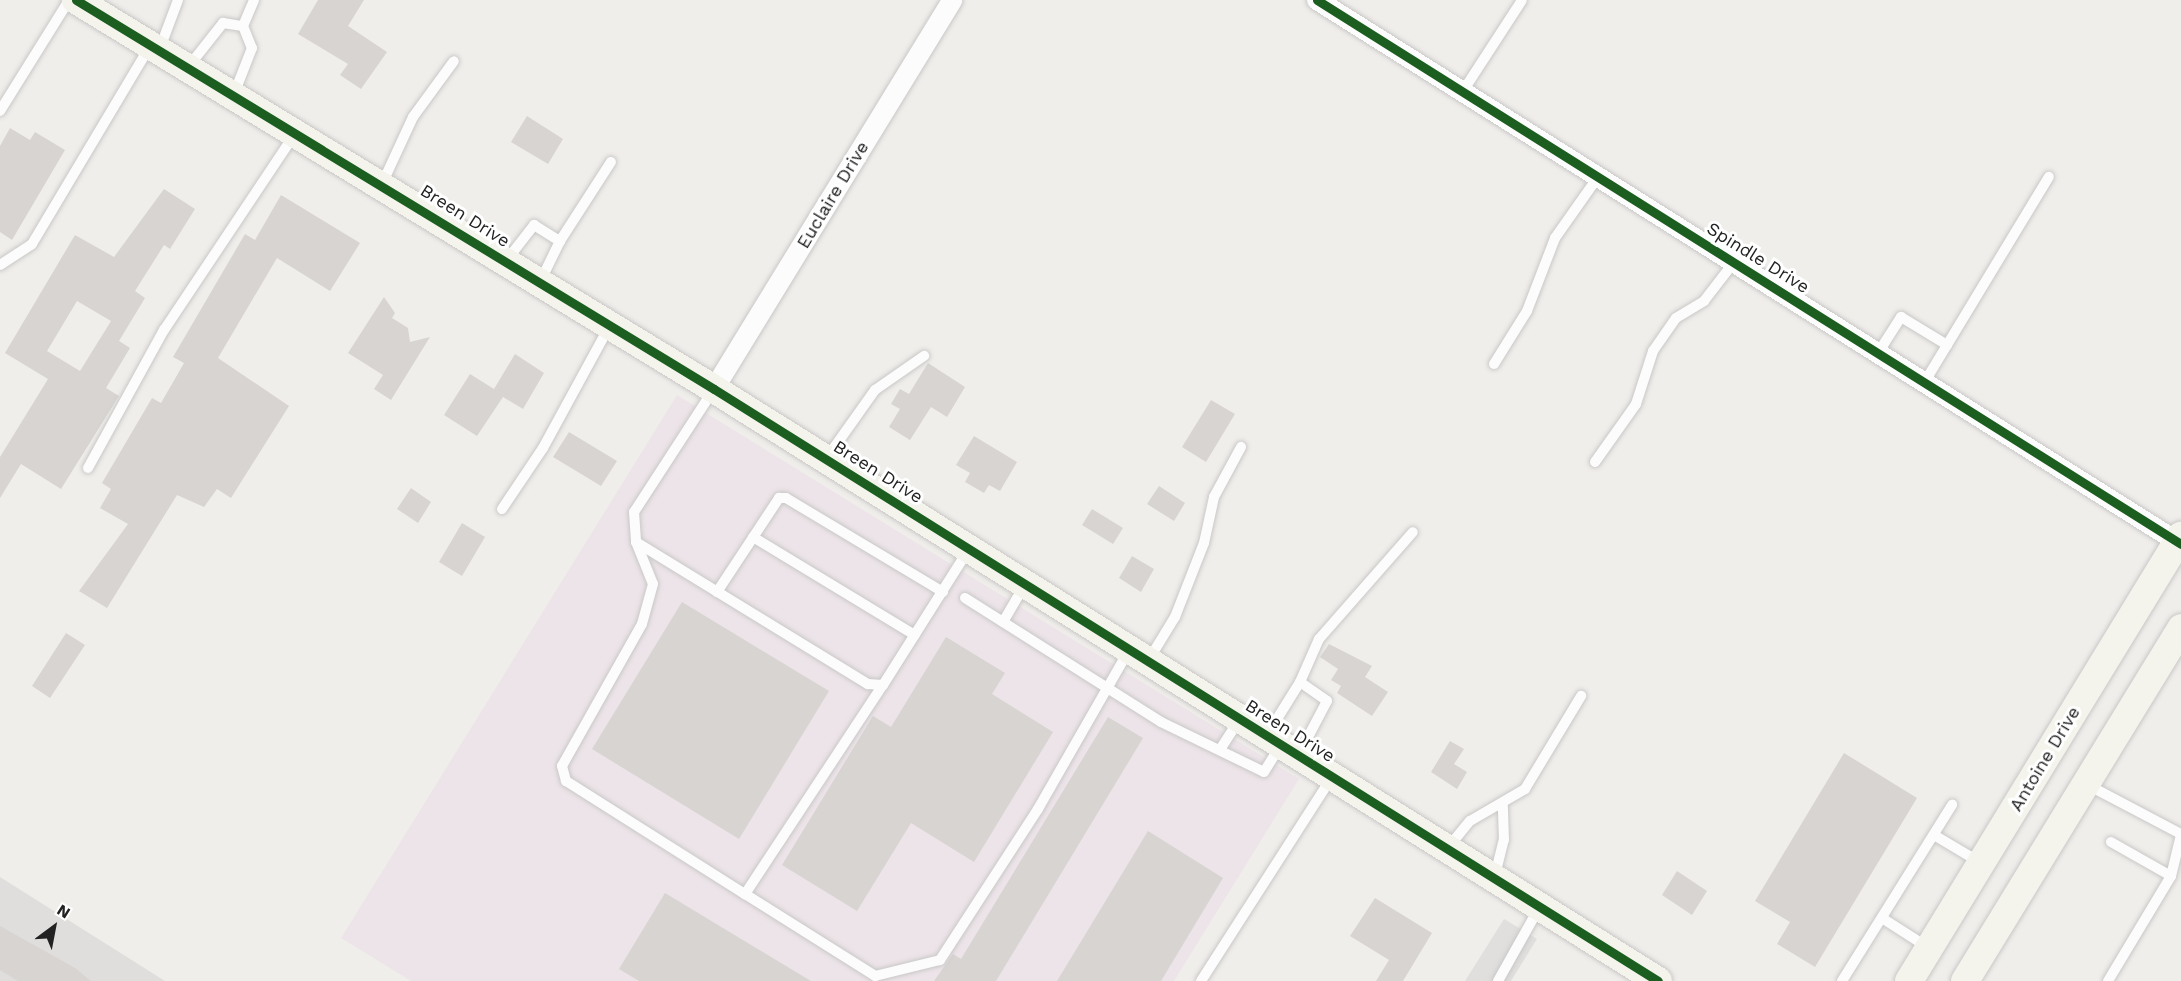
<!DOCTYPE html>
<style>
body{margin:0}
#map{position:relative;width:2181px;height:981px;overflow:hidden;background:#f0eeeb;font-family:"Work Sans",sans-serif}
div>[style]{position:absolute}
[style*='--x']{left:calc(var(--x)*1px);top:calc(var(--y)*1px);width:calc(var(--w)*1px);rotate:calc(var(--a)*1deg)}
.residential>*{inset:0;background:#dfdedc}
.industrial>*{inset:0;background:#ede4e9}
.parking>*{inset:0;background:#e0dfde}
.building>*{inset:0;background:#d7d4d2}
.roads{filter:drop-shadow(0 0 2px #c9c8c7) drop-shadow(0 0 2px #c9c8c7)}
.lane>*{height:10px;margin:-5px;padding:0 5px;transform-origin:5px;border-radius:5px;background:#fdfcfc}
.street>*{height:20px;margin:-10px;padding:0 10px;transform-origin:10px;border-radius:10px;background:#fdfcfc}
.secondary>*{height:28px;margin:-14px;padding:0 14px;transform-origin:14px;border-radius:14px;background:#f4f4ed}
.cycleway>*{height:9px;margin:-4.5px;padding:0 4.5px;transform-origin:4.5px;border-radius:4.5px;background:#1b5e20}
span{translate:-50% -50%;white-space:nowrap;text-align:center;line-height:1.15;-webkit-text-stroke:6px #fff;paint-order:stroke}
.street-label{font-size:18px;color:#222}
.north{position:absolute;left:24px;top:897px;width:60px;height:60px;-webkit-text-stroke:4px #fff;paint-order:stroke;rotate:32deg;font-size:16px;font-weight:700;line-height:24px;text-align:center;color:#222}
.north::after{content:'';display:block;margin:auto;width:21px;height:27px;background:#222;clip-path:polygon(50% 0,100% 100%,50% 72%,0 100%)}
</style>
<div id="map">
<div class="residential">
<div style="clip-path:polygon(0 877px,165px 981px,0 981px)"></div>
</div>
<div class="industrial">
<div style="clip-path:polygon(677px 395px,1299px 779px,1174px 981px,411px 981px,341px 938px)"></div>
</div>
<div class="parking">
<div style="clip-path:polygon(1504px 919px,1537px 939px,1511px 981px,1465px 981px)"></div>
</div>
<div class="building">
<div style="clip-path:polygon(318px 0,364px 0,348px 26px,387px 52px,361px 89px,340px 75px,348px 64px,298px 34px)"></div>
<div style="clip-path:polygon(527px 116px,563px 139px,548px 164px,511px 142px)"></div>
<div style="clip-path:polygon(10px 128px,30px 140px,35px 132px,65px 150px,12px 240px,0 232px,0 146px)"></div>
<div style="clip-path:polygon(evenodd,164px 189px,195px 209px,170px 249px,164px 245px,135px 291px,145px 298px,119px 341px,130px 348px,106px 388px,119px 396px,61px 489px,21px 464px,0 498px,0 457px,48px 379px,5px 353px,75px 235px,114px 257px,164px 189px,77px 301px,111px 321px,80px 371px,47px 351px,77px 301px)"></div>
<div style="clip-path:polygon(281px 195px,360px 243px,330px 291px,277px 258px,218px 358px,289px 406px,231px 498px,217px 489px,204px 507px,177px 495px,107px 608px,79px 591px,128px 524px,100px 508px,111px 489px,102px 483px,152px 398px,161px 403px,184px 363px,173px 357px,245px 234px,255px 240px)"></div>
<div style="clip-path:polygon(384px 297px,395px 313px,392px 318px,408px 328px,410px 342px,430px 337px,391px 400px,374px 389px,383px 375px,348px 353px)"></div>
<div style="clip-path:polygon(515px 354px,544px 373px,523px 409px,503px 397px,477px 436px,444px 415px,470px 374px,494px 389px)"></div>
<div style="clip-path:polygon(928px 363px,965px 387px,947px 417px,931px 407px,910px 440px,889px 427px,900px 409px,891px 404px,900px 389px,909px 394px)"></div>
<div style="clip-path:polygon(1211px 400px,1235px 414px,1206px 462px,1182px 447px)"></div>
<div style="clip-path:polygon(569px 432px,617px 461px,601px 486px,553px 457px)"></div>
<div style="clip-path:polygon(974px 436px,1017px 462px,1000px 491px,989px 485px,984px 493px,965px 482px,970px 473px,956px 465px)"></div>
<div style="clip-path:polygon(1159px 486px,1185px 503px,1174px 521px,1147px 504px)"></div>
<div style="clip-path:polygon(411px 488px,431px 502px,418px 523px,397px 509px)"></div>
<div style="clip-path:polygon(1092px 509px,1123px 528px,1113px 544px,1082px 525px)"></div>
<div style="clip-path:polygon(462px 523px,485px 537px,462px 576px,439px 562px)"></div>
<div style="clip-path:polygon(1132px 556px,1154px 569px,1141px 592px,1119px 578px)"></div>
<div style="clip-path:polygon(682px 602px,829px 691px,739px 839px,592px 749px)"></div>
<div style="clip-path:polygon(66px 633px,85px 645px,50px 698px,32px 686px)"></div>
<div style="clip-path:polygon(946px 637px,1005px 673px,992px 694px,1053px 732px,974px 862px,911px 823px,857px 911px,782px 865px,873px 716px,891px 727px)"></div>
<div style="clip-path:polygon(1329px 644px,1372px 666px,1365px 677px,1388px 692px,1372px 716px,1337px 693px,1341px 686px,1331px 680px,1338px 669px,1320px 657px)"></div>
<div style="clip-path:polygon(1108px 717px,1143px 738px,996px 981px,934px 981px,953px 954px,961px 959px)"></div>
<div style="clip-path:polygon(1450px 741px,1464px 749px,1454px 764px,1467px 772px,1457px 789px,1431px 772px)"></div>
<div style="clip-path:polygon(1844px 753px,1917px 798px,1815px 967px,1777px 944px,1790px 922px,1755px 901px)"></div>
<div style="clip-path:polygon(1148px 831px,1223px 878px,1161px 981px,1057px 981px)"></div>
<div style="clip-path:polygon(1677px 871px,1707px 891px,1692px 915px,1662px 895px)"></div>
<div style="clip-path:polygon(665px 893px,811px 981px,639px 981px,619px 969px)"></div>
<div style="clip-path:polygon(1375px 898px,1432px 933px,1403px 981px,1376px 981px,1389px 960px,1350px 936px)"></div>
<div style="clip-path:polygon(0 926px,75px 968px,91px 981px,18px 981px,0 970px)"></div>
</div>
<div class="roads">
<div class="lane">
<div style="--x:243;--y:26;--w:28;--a:-67"></div>
<div style="--x:160;--y:48;--w:51;--a:-69.4"></div>
<div style="--x:189;--y:66;--w:55;--a:-51.7"></div>
<div style="--x:223;--y:23;--w:20;--a:9"></div>
<div style="--x:243;--y:26;--w:24;--a:68"></div>
<div style="--x:252;--y:48;--w:49;--a:111.4"></div>
<div style="--x:1463;--y:91;--w:108;--a:-57"></div>
<div style="--x:0;--y:111;--w:131;--a:-58.1"></div>
<div style="--x:382;--y:184;--w:74;--a:-65.2"></div>
<div style="--x:413;--y:117;--w:69;--a:-53.8"></div>
<div style="--x:560;--y:241;--w:94;--a:-57.2"></div>
<div style="--x:506;--y:261;--w:46;--a:-52.1"></div>
<div style="--x:534;--y:225;--w:31;--a:32"></div>
<div style="--x:560;--y:241;--w:46;--a:116"></div>
<div style="--x:0;--y:265;--w:38;--a:-33"></div>
<div style="--x:32;--y:244;--w:230;--a:-59.2"></div>
<div style="--x:1878;--y:353;--w:43;--a:-57.4"></div>
<div style="--x:1901;--y:317;--w:54;--a:31.3"></div>
<div style="--x:1494;--y:364;--w:62;--a:-58.1"></div>
<div style="--x:1527;--y:311;--w:78;--a:-69"></div>
<div style="--x:1555;--y:238;--w:75;--a:-54.8"></div>
<div style="--x:1924;--y:383;--w:241;--a:-58.8"></div>
<div style="--x:714;--y:389;--w:147;--a:123"></div>
<div style="--x:634;--y:512;--w:30;--a:86"></div>
<div style="--x:636;--y:542;--w:45;--a:68"></div>
<div style="--x:653;--y:584;--w:41;--a:105.4"></div>
<div style="--x:642;--y:624;--w:163;--a:119.4"></div>
<div style="--x:562;--y:766;--w:16;--a:75"></div>
<div style="--x:566;--y:781;--w:212;--a:32.3"></div>
<div style="--x:745;--y:894;--w:154;--a:32.2"></div>
<div style="--x:875;--y:976;--w:67;--a:-13.8"></div>
<div style="--x:940;--y:960;--w:180;--a:-57"></div>
<div style="--x:1038;--y:809;--w:183;--a:-60.2"></div>
<div style="--x:826;--y:459;--w:85;--a:-54.6"></div>
<div style="--x:875;--y:390;--w:60;--a:-34.8"></div>
<div style="--x:1595;--y:462;--w:71;--a:-54.7"></div>
<div style="--x:1636;--y:404;--w:56;--a:-72.2"></div>
<div style="--x:1653;--y:351;--w:40;--a:-55.1"></div>
<div style="--x:1676;--y:318;--w:33;--a:-31"></div>
<div style="--x:1704;--y:301;--w:49;--a:-52.4"></div>
<div style="--x:88;--y:468;--w:158;--a:-61.2"></div>
<div style="--x:164;--y:330;--w:234;--a:-56.3"></div>
<div style="--x:502;--y:509;--w:73;--a:-56.1"></div>
<div style="--x:543;--y:448;--w:140;--a:-61.4"></div>
<div style="--x:753;--y:537;--w:189;--a:31.2"></div>
<div style="--x:636;--y:542;--w:272;--a:31.5"></div>
<div style="--x:868;--y:684;--w:15;--a:4"></div>
<div style="--x:883;--y:685;--w:161;--a:-57.7"></div>
<div style="--x:717;--y:592;--w:113;--a:-56.6"></div>
<div style="--x:779;--y:498;--w:7;--a:0"></div>
<div style="--x:786;--y:498;--w:183;--a:30.9"></div>
<div style="--x:965;--y:598;--w:232;--a:32.3"></div>
<div style="--x:1161;--y:722;--w:114;--a:25.9"></div>
<div style="--x:1264;--y:772;--w:31;--a:-58"></div>
<div style="--x:1003;--y:622;--w:42;--a:-59.7"></div>
<div style="--x:1148;--y:661;--w:52;--a:-58.5"></div>
<div style="--x:1175;--y:617;--w:79;--a:-68.6"></div>
<div style="--x:1204;--y:543;--w:47;--a:-77.7"></div>
<div style="--x:1214;--y:497;--w:57;--a:-61.6"></div>
<div style="--x:1300;--y:682;--w:47;--a:-66.2"></div>
<div style="--x:1319;--y:639;--w:142;--a:-48.7"></div>
<div style="--x:1267;--y:735;--w:62;--a:-58.1"></div>
<div style="--x:1300;--y:682;--w:33;--a:35"></div>
<div style="--x:1327;--y:701;--w:60;--a:117.8"></div>
<div style="--x:1221;--y:748;--w:33;--a:-57"></div>
<div style="--x:2086;--y:784;--w:107;--a:27.8"></div>
<div style="--x:1934;--y:835;--w:55;--a:30.8"></div>
<div style="--x:1447;--y:849;--w:36;--a:-51"></div>
<div style="--x:1470;--y:821;--w:64;--a:-30.2"></div>
<div style="--x:1525;--y:789;--w:109;--a:-58.9"></div>
<div style="--x:1495;--y:875;--w:36;--a:-76"></div>
<div style="--x:1504;--y:840;--w:36;--a:-92"></div>
<div style="--x:2171;--y:876;--w:42;--a:-76.3"></div>
<div style="--x:745;--y:894;--w:250;--a:-56.6"></div>
<div style="--x:1882;--y:918;--w:56;--a:32.6"></div>
<div style="--x:1201;--y:981;--w:242;--a:-57.3"></div>
<div style="--x:1498;--y:981;--w:84;--a:-60.7"></div>
<div style="--x:1842;--y:981;--w:208;--a:-58"></div>
<div style="--x:2108;--y:981;--w:122;--a:-59"></div>
<div style="--x:2171;--y:876;--w:69;--a:-150.5"></div>
</div>
<div class="street">
<div style="--x:1317;--y:0;--w:1021;--a:32.2"></div>
<div style="--x:714;--y:389;--w:456;--a:-58.5"></div>
</div>
<div class="secondary">
<div style="--x:76;--y:0;--w:747;--a:31.37"></div>
<div style="--x:714;--y:389;--w:1114;--a:32.09"></div>
<div style="--x:1909;--y:981;--w:522;--a:-58.57"></div>
<div style="--x:1965;--y:981;--w:414;--a:-58.5"></div>
</div>
</div>
<div class="cycleway">
<div style="--x:76;--y:0;--w:747;--a:31.37"></div>
<div style="--x:714;--y:389;--w:1114;--a:32.09"></div>
<div style="--x:1317;--y:0;--w:1021;--a:32.2"></div>
</div>
<div class="street-label">
<span style="left:833px;top:195px;rotate:-59deg">Euclaire Drive</span>
<span style="left:465px;top:216px;rotate:32deg">Breen Drive</span>
<span style="left:1758px;top:258px;rotate:32deg">Spindle Drive</span>
<span style="left:878px;top:472px;rotate:32deg">Breen Drive</span>
<span style="left:1290px;top:731px;rotate:32deg">Breen Drive</span>
<span style="left:2045px;top:759px;rotate:-59deg">Antoine Drive</span>
</div>
<div class="north">N</div>
</div>
